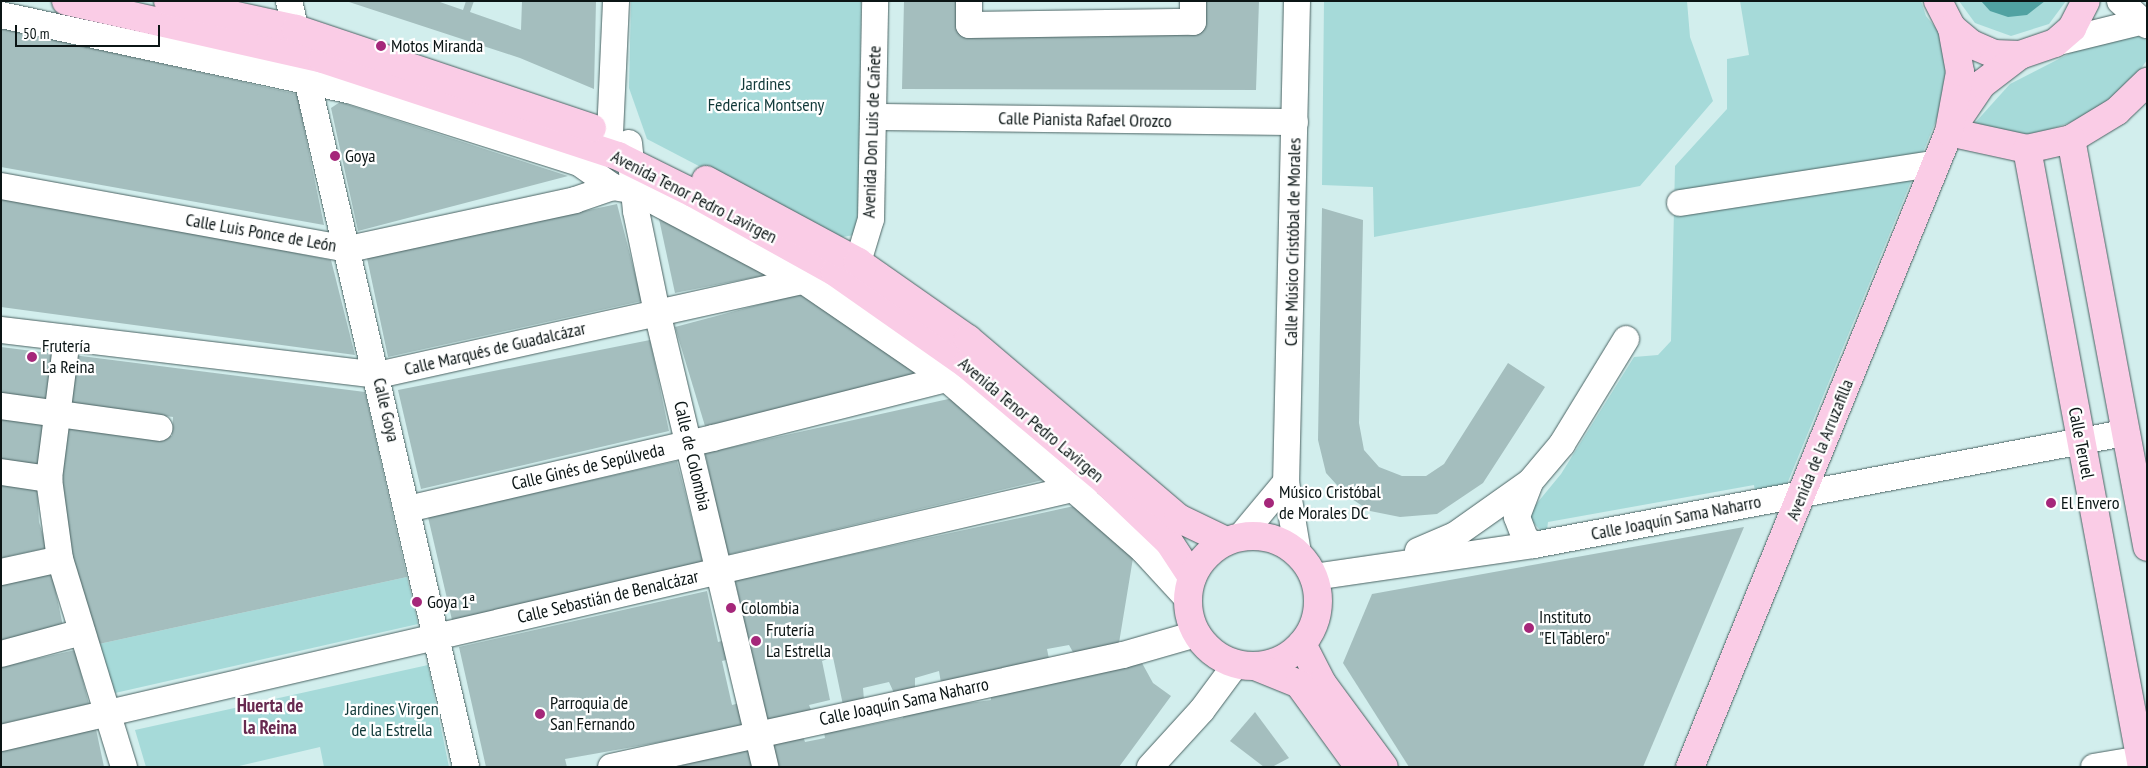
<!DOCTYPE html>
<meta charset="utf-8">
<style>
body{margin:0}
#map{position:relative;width:2148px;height:768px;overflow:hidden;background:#d2eeed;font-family:"PT Sans Narrow",sans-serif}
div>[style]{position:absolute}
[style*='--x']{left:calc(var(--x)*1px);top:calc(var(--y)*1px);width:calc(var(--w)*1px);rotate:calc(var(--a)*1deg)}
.green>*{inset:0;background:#a6dad9}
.water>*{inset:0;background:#51a2a2}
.building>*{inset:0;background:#a4bebe}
.roads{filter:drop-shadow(0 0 1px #4b6363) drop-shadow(0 0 1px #4b6363)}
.minor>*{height:26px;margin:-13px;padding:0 13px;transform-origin:13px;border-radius:13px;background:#fff}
.major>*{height:28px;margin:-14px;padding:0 14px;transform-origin:14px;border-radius:14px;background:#facce6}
.major>.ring{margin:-14px;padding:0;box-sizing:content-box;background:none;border:28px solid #facce6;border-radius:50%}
.dots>*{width:14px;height:14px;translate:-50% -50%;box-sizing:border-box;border:2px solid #fff;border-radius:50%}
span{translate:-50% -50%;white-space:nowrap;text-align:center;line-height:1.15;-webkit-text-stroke:4.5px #fff;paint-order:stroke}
.poi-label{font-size:18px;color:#0b1515}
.left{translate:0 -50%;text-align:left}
.park-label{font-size:18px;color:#113939}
.street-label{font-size:18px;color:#0b1515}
.neighbourhood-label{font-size:19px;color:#682a50;font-weight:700}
.frame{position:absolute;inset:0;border:2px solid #0b1515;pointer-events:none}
.scale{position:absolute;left:15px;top:25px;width:145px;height:22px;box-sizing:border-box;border:2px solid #0b1515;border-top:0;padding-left:6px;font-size:15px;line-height:18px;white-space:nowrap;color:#0b1515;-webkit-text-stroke:4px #fff;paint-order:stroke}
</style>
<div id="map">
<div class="green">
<div style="clip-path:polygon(631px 1px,861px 1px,859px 206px,854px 235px,837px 238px,647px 139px,629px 88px)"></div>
<div style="clip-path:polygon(1324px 1px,1687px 1px,1690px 37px,1713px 101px,1640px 186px,1374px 237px,1373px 187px,1322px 185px)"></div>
<div style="clip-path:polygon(1740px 1px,1921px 1px,1926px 16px,1948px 43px,1949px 89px,1787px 484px,1755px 492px,1754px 485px,1548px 522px,1547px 530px,1540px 530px,1530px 519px,1533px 508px,1561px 474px,1634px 357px,1658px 355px,1671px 341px,1675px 166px,1727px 109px,1727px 59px,1749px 55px)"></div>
<div style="clip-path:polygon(1959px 1px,2066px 1px,2049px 24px,2011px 36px,1975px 23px)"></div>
<div style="clip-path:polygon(2138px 36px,2147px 40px,2147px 60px,2126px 90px,2093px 115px,2030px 136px,1973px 125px,2010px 84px,2086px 45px)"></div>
<div style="clip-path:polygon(407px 577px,418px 624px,115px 693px,99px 644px)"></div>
<div style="clip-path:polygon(428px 665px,449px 767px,324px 767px,320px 747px,235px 767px,146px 767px,135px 730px)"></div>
</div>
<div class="water">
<div style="clip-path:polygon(1981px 1px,2045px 1px,2027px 15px,2008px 17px,1990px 11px)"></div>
</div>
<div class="building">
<div style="clip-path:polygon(437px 1px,463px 10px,466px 1px,474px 1px,470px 12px,521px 30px,522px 1px,596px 1px,594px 89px,520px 58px,349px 2px)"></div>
<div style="clip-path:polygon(904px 1px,969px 1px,969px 25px,1193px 22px,1193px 1px,1259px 1px,1256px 90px,902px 89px)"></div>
<div style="clip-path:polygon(1px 28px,297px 94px,324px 225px,1px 167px)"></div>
<div style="clip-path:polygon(340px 102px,568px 176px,358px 231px,331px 108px)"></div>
<div style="clip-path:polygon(1px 195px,331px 260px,355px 355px,1px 307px)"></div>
<div style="clip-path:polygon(617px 204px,642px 301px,388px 357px,367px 258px)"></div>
<div style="clip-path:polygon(1322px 208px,1363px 220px,1359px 423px,1364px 450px,1379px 467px,1402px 476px,1426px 476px,1444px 464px,1508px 363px,1545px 387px,1483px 483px,1437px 514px,1400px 517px,1370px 511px,1346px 495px,1326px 473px,1318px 440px)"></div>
<div style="clip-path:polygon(659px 219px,771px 274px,675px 293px)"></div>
<div style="clip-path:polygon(799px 294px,916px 370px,913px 379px,705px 426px,675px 327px)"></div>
<div style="clip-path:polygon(650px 340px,669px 431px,421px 489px,398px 390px)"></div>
<div style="clip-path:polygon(1px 347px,56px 354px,47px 401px,1px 395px)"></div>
<div style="clip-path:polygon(73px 355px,365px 392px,407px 577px,99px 644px,58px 524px,64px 421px,172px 436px,173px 417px,68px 403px)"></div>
<div style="clip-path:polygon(953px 398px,1043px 480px,727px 555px,705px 453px)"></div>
<div style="clip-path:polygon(1px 414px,48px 420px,40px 469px,1px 464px)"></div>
<div style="clip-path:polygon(677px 461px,703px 562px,452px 620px,428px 517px)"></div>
<div style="clip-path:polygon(1px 480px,37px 485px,39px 522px,47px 548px,1px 558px)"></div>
<div style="clip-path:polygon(1074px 506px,1133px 558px,1119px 643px,1074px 654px,1069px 645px,1047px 649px,1049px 659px,941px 683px,939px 671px,915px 678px,915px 689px,894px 693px,889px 682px,863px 688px,864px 700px,843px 705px,833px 657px,822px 661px,830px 700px,809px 705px,812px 712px,765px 722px,735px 580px)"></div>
<div style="clip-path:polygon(1744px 527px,1643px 767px,1409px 767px,1343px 663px,1372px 594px)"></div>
<div style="clip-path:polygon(52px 574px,63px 626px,1px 640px,1px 585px)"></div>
<div style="clip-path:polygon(707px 591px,718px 642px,726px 640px,730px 659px,722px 661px,732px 705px,740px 703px,746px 727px,565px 759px,567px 767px,486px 767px,459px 647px)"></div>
<div style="clip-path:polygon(75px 650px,89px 704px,1px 724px,1px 667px)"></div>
<div style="clip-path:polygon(1142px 663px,1153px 683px,1171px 696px,1119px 767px,776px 767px,770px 740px,802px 733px,805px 742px,825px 738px,823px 727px,843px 723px,844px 730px,903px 718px,902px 710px,960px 697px,961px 704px,991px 700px,991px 693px)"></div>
<div style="clip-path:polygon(1255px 712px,1289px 758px,1272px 767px,1264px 767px,1230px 741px)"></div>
<div style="clip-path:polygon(96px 729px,104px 767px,1px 767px,1px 751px)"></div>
<div style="clip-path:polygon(751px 743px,756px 767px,682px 767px,680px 759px)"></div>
</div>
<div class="roads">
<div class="minor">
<div style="--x:289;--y:1;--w:786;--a:76.99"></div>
<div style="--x:969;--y:1;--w:24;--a:90"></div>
<div style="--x:969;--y:25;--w:224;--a:-0.8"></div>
<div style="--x:1193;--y:22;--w:21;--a:-90"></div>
<div style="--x:1297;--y:1;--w:481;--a:91.3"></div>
<div style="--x:1286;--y:482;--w:72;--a:80.4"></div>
<div style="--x:2120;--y:1;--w:36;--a:42"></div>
<div style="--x:1;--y:15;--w:356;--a:12.2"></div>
<div style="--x:349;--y:90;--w:241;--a:17.6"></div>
<div style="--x:579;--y:163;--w:42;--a:35.2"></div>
<div style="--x:2055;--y:43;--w:88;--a:-13.9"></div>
<div style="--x:874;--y:117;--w:421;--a:0.7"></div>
<div style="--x:610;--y:134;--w:133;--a:-87.4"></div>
<div style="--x:629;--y:143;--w:68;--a:84.1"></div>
<div style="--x:636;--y:211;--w:103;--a:78.3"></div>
<div style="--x:657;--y:312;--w:468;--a:76.6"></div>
<div style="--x:1;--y:186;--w:354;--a:10.3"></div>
<div style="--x:349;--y:249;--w:231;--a:-12.2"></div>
<div style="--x:575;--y:200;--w:40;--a:-18.9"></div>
<div style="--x:613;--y:187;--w:22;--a:10"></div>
<div style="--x:635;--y:191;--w:191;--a:28"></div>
<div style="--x:804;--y:281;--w:173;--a:34.4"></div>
<div style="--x:947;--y:379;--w:260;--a:41.1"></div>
<div style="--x:1143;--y:550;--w:67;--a:47.4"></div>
<div style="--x:1680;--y:203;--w:260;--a:-8.8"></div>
<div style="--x:858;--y:262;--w:45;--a:-73.2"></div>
<div style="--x:871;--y:219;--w:218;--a:-88.9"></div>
<div style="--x:1;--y:330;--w:380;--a:6.8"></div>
<div style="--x:378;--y:375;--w:443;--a:-12.5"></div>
<div style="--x:67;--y:338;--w:142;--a:97.3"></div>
<div style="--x:49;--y:479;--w:81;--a:82.2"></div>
<div style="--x:60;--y:559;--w:218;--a:72.9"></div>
<div style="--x:1;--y:406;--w:160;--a:7.9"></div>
<div style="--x:1;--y:472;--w:49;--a:8.3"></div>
<div style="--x:1529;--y:485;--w:34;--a:111"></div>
<div style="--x:1517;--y:517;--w:22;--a:69"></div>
<div style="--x:1525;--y:538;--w:11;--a:38"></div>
<div style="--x:408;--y:509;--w:313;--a:-13.1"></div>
<div style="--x:713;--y:438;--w:241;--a:-14.2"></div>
<div style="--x:947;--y:379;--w:11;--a:-38"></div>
<div style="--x:1241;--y:536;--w:70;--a:-50.2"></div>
<div style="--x:1418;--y:551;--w:40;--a:-23.4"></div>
<div style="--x:1455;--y:535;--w:92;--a:-35.2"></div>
<div style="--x:1530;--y:482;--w:50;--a:-49.9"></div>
<div style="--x:1562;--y:444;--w:123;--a:-58.6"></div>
<div style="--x:1;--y:572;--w:60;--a:-12.4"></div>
<div style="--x:1314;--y:577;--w:222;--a:-8.3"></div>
<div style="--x:1534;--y:545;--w:601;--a:-10.75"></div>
<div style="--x:1;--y:654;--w:84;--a:-15.2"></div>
<div style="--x:1;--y:738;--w:1114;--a:-13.08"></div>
<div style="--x:611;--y:767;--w:524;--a:-12.34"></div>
<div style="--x:1123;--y:655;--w:76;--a:-16"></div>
<div style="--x:1150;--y:767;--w:77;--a:-47.6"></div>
<div style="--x:1202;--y:710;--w:57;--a:-53.5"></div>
<div style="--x:2094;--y:767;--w:54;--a:-9.6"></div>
</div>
<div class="major">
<div style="--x:66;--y:1;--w:263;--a:12.7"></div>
<div style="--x:323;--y:59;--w:311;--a:18.2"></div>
<div style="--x:618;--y:156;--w:84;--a:26.3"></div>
<div style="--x:693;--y:193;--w:162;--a:29.1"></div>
<div style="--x:835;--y:272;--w:160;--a:35.1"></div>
<div style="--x:966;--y:364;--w:183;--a:40.1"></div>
<div style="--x:1106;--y:482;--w:87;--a:43.6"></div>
<div style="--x:1169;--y:542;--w:42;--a:56.7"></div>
<div style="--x:168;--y:1;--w:131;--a:12.3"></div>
<div style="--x:296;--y:29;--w:312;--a:18.5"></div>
<div style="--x:1938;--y:1;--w:30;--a:63"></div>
<div style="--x:1952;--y:28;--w:25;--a:40"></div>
<div style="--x:1971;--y:44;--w:25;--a:23"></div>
<div style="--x:1994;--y:54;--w:26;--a:2"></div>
<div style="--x:2020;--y:55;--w:37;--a:-19"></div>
<div style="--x:2055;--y:43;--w:23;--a:-41"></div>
<div style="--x:2072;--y:28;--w:30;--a:-63"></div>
<div style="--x:1954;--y:125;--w:50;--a:-55.7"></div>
<div style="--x:1982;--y:84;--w:48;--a:-37.3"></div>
<div style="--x:1949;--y:132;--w:80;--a:12.3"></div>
<div style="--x:2027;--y:149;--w:45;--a:-12.8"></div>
<div style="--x:2071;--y:139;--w:54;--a:-31.3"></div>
<div style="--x:2117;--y:111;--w:42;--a:-44"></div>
<div style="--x:2071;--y:139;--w:415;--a:79.4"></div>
<div style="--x:2027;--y:149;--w:629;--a:79.46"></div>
<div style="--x:706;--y:180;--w:173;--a:28.3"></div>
<div style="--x:858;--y:262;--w:134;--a:35"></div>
<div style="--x:968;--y:339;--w:276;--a:40.4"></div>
<div style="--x:1178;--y:518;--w:53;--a:25.6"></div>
<div class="ring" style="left:1188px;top:536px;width:102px;height:102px"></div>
<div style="--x:1302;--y:644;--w:44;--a:62.9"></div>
<div style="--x:1322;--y:683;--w:104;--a:53.6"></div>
<div style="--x:1255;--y:666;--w:48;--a:22.2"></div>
<div style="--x:1299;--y:684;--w:102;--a:54.1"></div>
<div style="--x:1690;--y:767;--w:686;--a:-67.81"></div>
<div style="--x:1949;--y:132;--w:61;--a:-79.6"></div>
<div style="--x:1960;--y:72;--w:45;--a:-100.3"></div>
</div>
</div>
<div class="dots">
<div style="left:381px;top:46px;background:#a5277a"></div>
<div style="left:335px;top:156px;background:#a5277a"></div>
<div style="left:32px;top:357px;background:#a5277a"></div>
<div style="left:1269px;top:503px;background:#a5277a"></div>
<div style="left:2051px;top:503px;background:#a5277a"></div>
<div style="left:417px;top:602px;background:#a5277a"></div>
<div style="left:731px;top:608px;background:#a5277a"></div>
<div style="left:1529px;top:628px;background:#a5277a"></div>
<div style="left:756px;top:641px;background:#a5277a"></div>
<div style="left:540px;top:714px;background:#a5277a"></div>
</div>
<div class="poi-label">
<span class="left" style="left:391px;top:46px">Motos Miranda</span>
<span class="left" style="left:345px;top:156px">Goya</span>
<span class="left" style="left:42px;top:357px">Frutería<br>La Reina</span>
<span class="left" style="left:1279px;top:503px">Músico Cristóbal<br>de Morales DC</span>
<span class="left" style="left:2061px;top:503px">El Envero</span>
<span class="left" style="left:427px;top:602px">Goya 1ª</span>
<span class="left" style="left:741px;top:608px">Colombia</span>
<span class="left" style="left:1539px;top:628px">Instituto<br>"El Tablero"</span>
<span class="left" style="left:766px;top:641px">Frutería<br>La Estrella</span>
<span class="left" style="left:550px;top:714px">Parroquia de<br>San Fernando</span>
</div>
<div class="park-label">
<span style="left:766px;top:95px">Jardines<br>Federica Montseny</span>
<span style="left:392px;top:720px">Jardines Virgen<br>de la Estrella</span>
</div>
<div class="street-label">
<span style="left:1085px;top:120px;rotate:1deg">Calle Pianista Rafael Orozco</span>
<span style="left:872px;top:132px;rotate:-88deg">Avenida Don Luis de Cañete</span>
<span style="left:694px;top:197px;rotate:27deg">Avenida Tenor Pedro Lavirgen</span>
<span style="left:261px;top:233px;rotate:10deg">Calle Luis Ponce de León</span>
<span style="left:1293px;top:242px;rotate:-89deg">Calle Músico Cristóbal de Morales</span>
<span style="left:495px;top:349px;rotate:-13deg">Calle Marqués de Guadalcázar</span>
<span style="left:386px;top:410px;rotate:77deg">Calle Goya</span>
<span style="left:1031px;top:420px;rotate:40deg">Avenida Tenor Pedro Lavirgen</span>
<span style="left:2081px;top:443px;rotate:79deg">Calle Teruel</span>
<span style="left:1820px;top:450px;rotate:-68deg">Avenida de la Arruzafilla</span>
<span style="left:692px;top:456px;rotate:77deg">Calle de Colombia</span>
<span style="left:588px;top:467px;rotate:-13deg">Calle Ginés de Sepúlveda</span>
<span style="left:1676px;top:518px;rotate:-11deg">Calle Joaquín Sama Naharro</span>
<span style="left:608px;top:597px;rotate:-13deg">Calle Sebastián de Benalcázar</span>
<span style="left:904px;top:702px;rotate:-12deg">Calle Joaquín Sama Naharro</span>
</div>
<div class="neighbourhood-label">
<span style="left:270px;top:717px">Huerta de<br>la Reina</span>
</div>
<div class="frame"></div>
<div class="scale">50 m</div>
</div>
